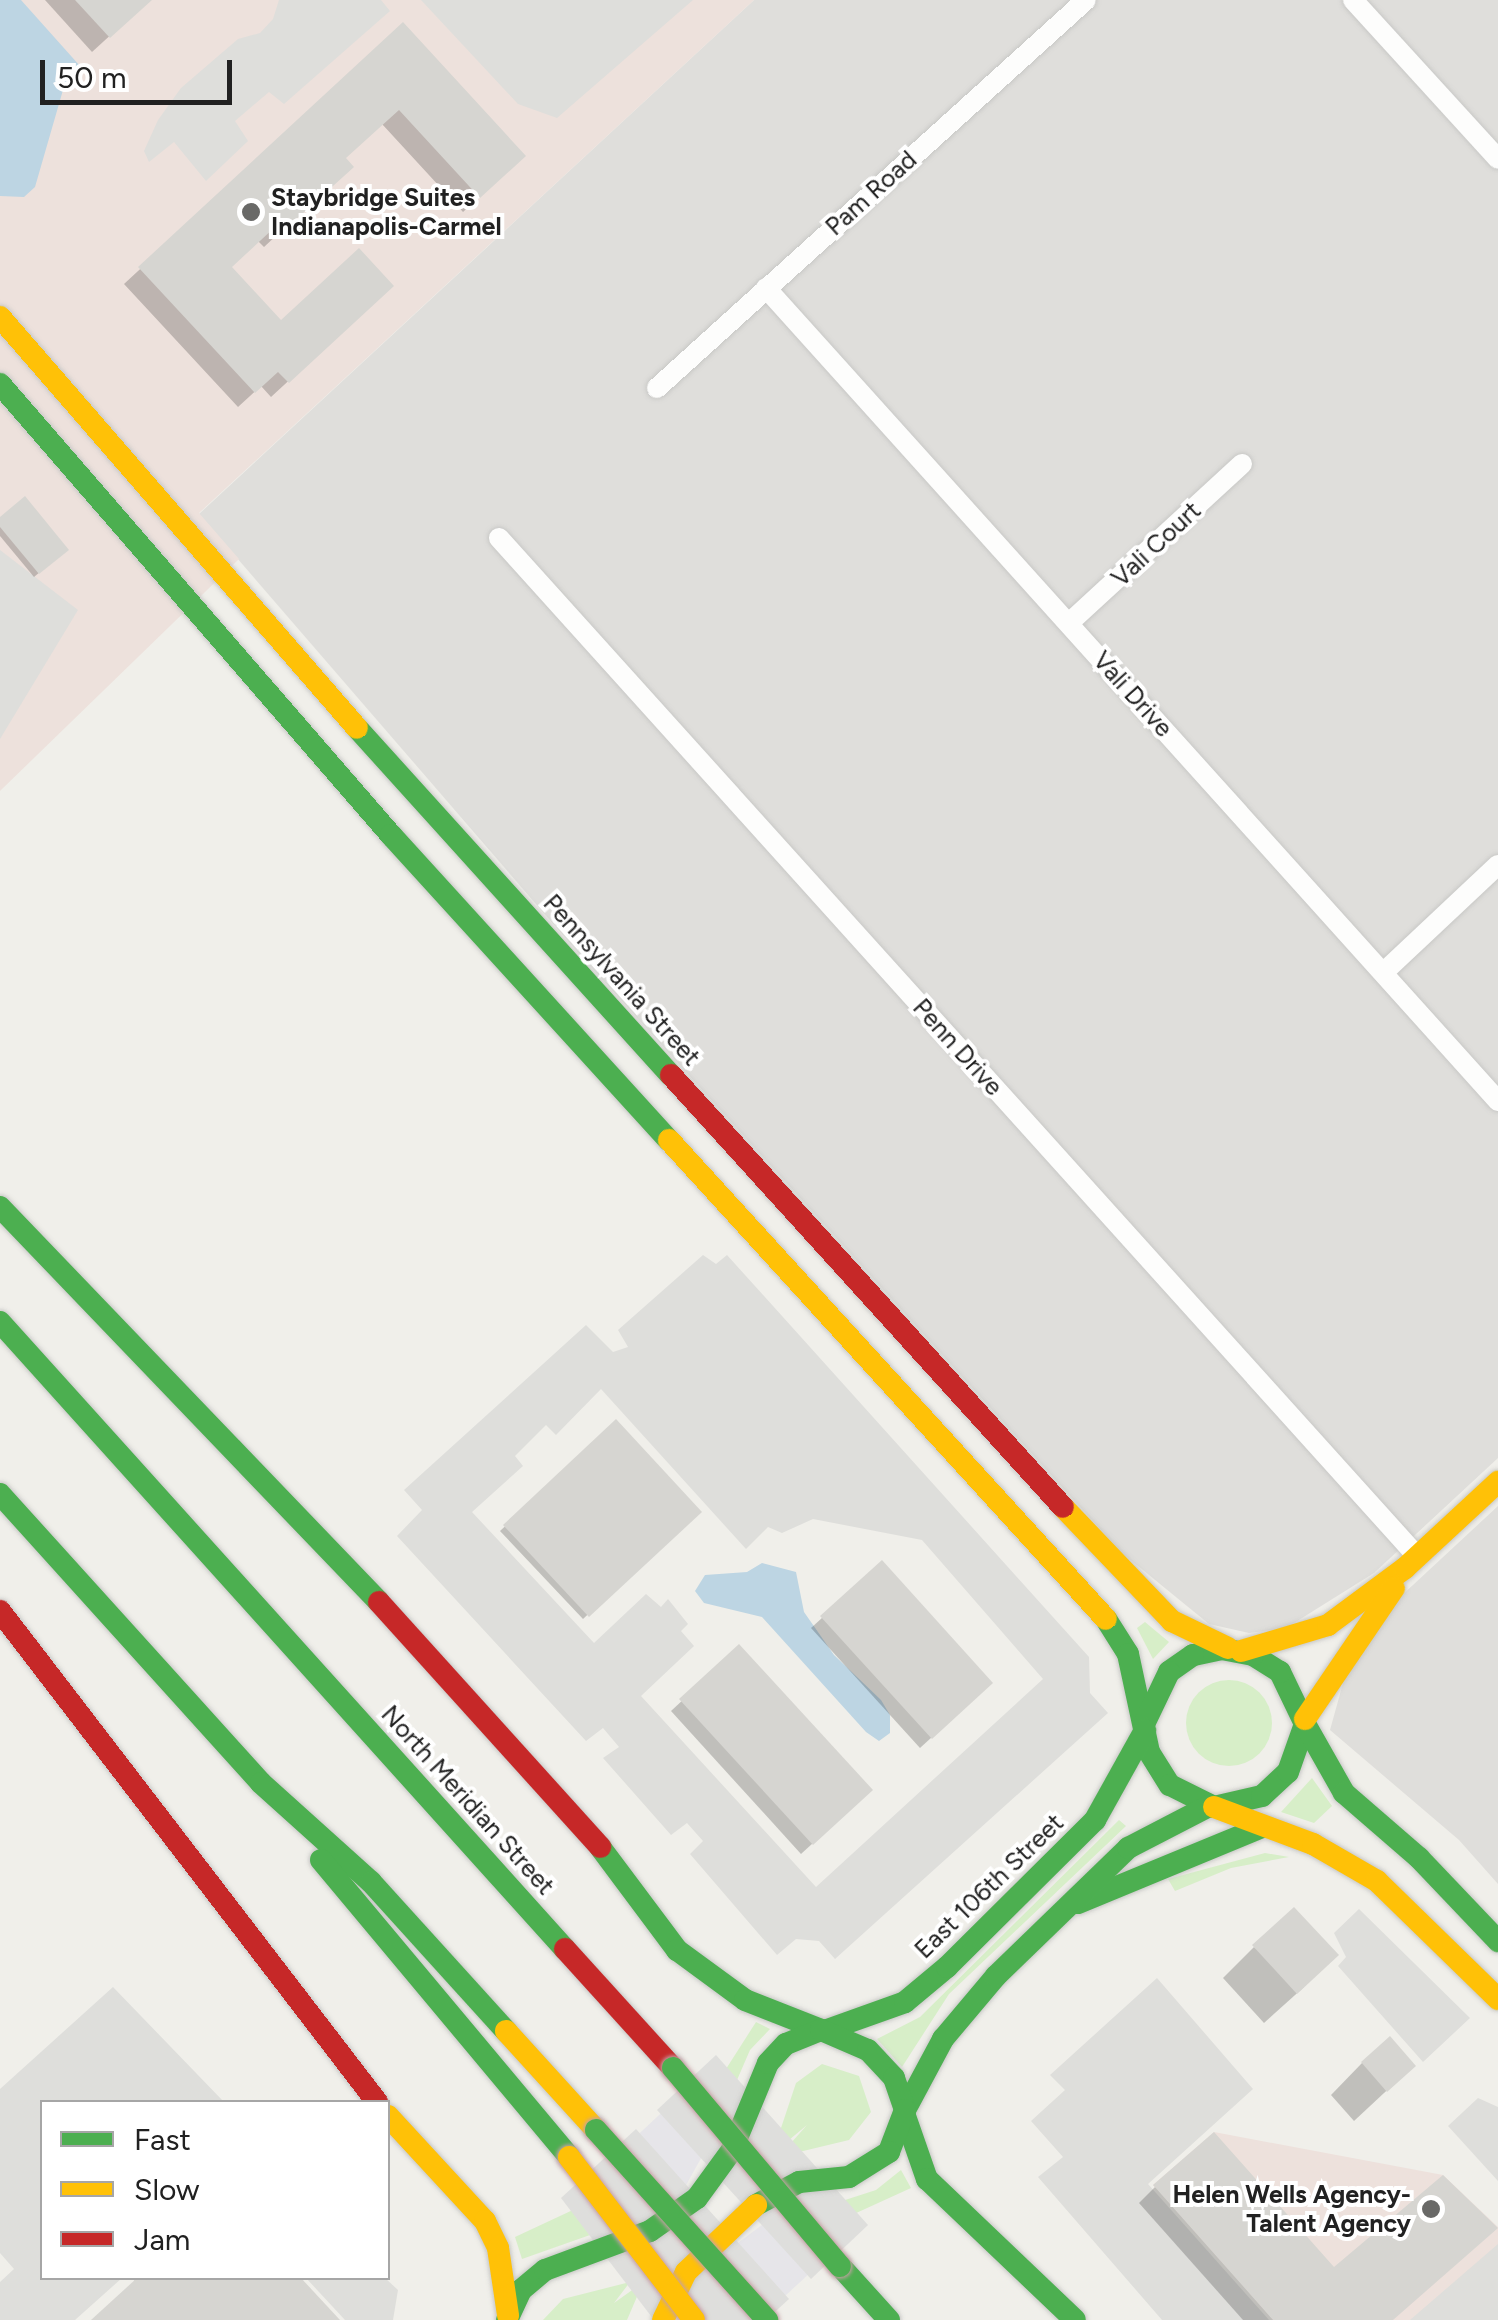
<!DOCTYPE html>
<style>
body{margin:0}
#map{position:relative;width:1498px;height:2320px;overflow:hidden;background:#f0efea;font-family:Figtree,sans-serif}
div>[style]{position:absolute}
[style*='--x']{left:calc(var(--x)*1px);top:calc(var(--y)*1px);width:calc(var(--w)*1px);rotate:calc(var(--a)*1deg)}
.residential>*{inset:0;background:#dfdedb}
.commercial>*{inset:0;background:#ede1dc}
.grass>*{inset:0;background:#d7eec8}
.round{border-radius:50%}
.parking>*{inset:0;background:#dededb}
.plaza>*{inset:0;background:#e6e5e9}
.water>*{inset:0;background:#bdd5e3}
.pier>*{inset:0;background:#dededc}
.shadow>*{inset:0;background:#0003}
.building>*{inset:0;background:#d6d5d1}
.roads{filter:drop-shadow(0 0 2px #c8c8c6) drop-shadow(0 0 2px #c8c8c6)}
.street>*{height:20px;margin:-10px;padding:0 10px;transform-origin:10px;border-radius:10px;background:#fdfdfc}
.fast>*{height:22px;margin:-11px;padding:0 11px;transform-origin:11px;border-radius:11px;background:#4caf50}
.slow>*{height:22px;margin:-11px;padding:0 11px;transform-origin:11px;border-radius:11px;background:#ffc107}
.jam>*{height:22px;margin:-11px;padding:0 11px;transform-origin:11px;border-radius:11px;background:#c62828}
.bridges{filter:drop-shadow(0 0 2px #c6a0a5) drop-shadow(0 0 2px #c6a0a5)}
.fast-bridge>*{height:22px;margin:-11px;padding:0 11px;transform-origin:11px;border-radius:11px;background:#4caf50}
.slow-bridge>*{height:22px;margin:-11px;padding:0 11px;transform-origin:11px;border-radius:11px;background:#ffc107}
.dots>*{width:28px;height:28px;translate:-50% -50%;box-sizing:border-box;border:5px solid #fff;border-radius:50%}
span{translate:-50% -50%;white-space:nowrap;text-align:center;line-height:1.15;-webkit-text-stroke:8px #fff;paint-order:stroke}
.street-label{font-size:25px;color:#212121}
.poi-label{font-size:25px;color:#212121;font-weight:700}
.left{translate:0 -50%;text-align:left}
.right{translate:-100% -50%;text-align:right}
.legend{position:absolute;left:40px;top:2100px;width:350px;height:180px;box-sizing:border-box;background:#fff;border:2px solid #a6a6a6;margin:0;padding:12px 18px;list-style:none;font-size:30px;color:#212121}
.legend li{display:flex;align-items:center;gap:20px;height:50px}
.legend b{width:50px;border:2px solid #a6a6a6}
.scale{position:absolute;left:40px;top:60px;width:192px;height:45px;box-sizing:border-box;border:5px solid #212121;border-top:0;padding-left:12px;font-size:30px;line-height:35px;white-space:nowrap;color:#212121;-webkit-text-stroke:8px #fff;paint-order:stroke}
</style>
<div id="map">
<div class="residential">
<div style="clip-path:polygon(754px 0,1498px 0,1498px 1458px,1374px 1573px,1286px 1628px,1249px 1633px,1209px 1624px,1122px 1553px,580px 955px,199px 514px)"></div>
<div style="clip-path:polygon(1498px 1506px,1498px 1884px,1459px 1840px,1330px 1730px,1345px 1676px,1399px 1598px)"></div>
</div>
<div class="commercial">
<div style="clip-path:polygon(0 0,754px 0,199px 513px,239px 559px,0 791px)"></div>
<div style="clip-path:polygon(1214px 2132px,1443px 2175px,1498px 2227px,1498px 2320px,1273px 2320px,1153px 2185px)"></div>
</div>
<div class="grass">
<div style="clip-path:polygon(1145px 1622px,1169px 1642px,1153px 1659px,1137px 1628px)"></div>
<div class="round" style="left:1186px;top:1680px;width:86px;height:86px"></div>
<div style="clip-path:polygon(1312px 1778px,1332px 1806px,1314px 1823px,1281px 1812px)"></div>
<div style="clip-path:polygon(1119px 1820px,1126px 1826px,949px 1994px,902px 2067px,877px 2039px,920px 2017px)"></div>
<div style="clip-path:polygon(1265px 1853px,1289px 1857px,1231px 1868px,1175px 1891px,1168px 1879px)"></div>
<div style="clip-path:polygon(756px 2022px,770px 2029px,750px 2050px,737px 2080px,726px 2069px)"></div>
<div style="clip-path:polygon(822px 2064px,859px 2076px,871px 2112px,849px 2140px,799px 2152px,791px 2143px,807px 2125px,789px 2140px,780px 2131px,796px 2083px)"></div>
<div style="clip-path:polygon(901px 2170px,911px 2188px,854px 2214px,842px 2201px,876px 2190px)"></div>
<div style="clip-path:polygon(575px 2209px,590px 2235px,522px 2259px,515px 2237px)"></div>
<div style="clip-path:polygon(630px 2282px,614px 2303px,635px 2288px,639px 2292px,627px 2320px,543px 2320px,563px 2299px)"></div>
</div>
<div class="parking">
<div style="clip-path:polygon(279px 0,381px 0,390px 11px,284px 104px,269px 92px,235px 121px,248px 141px,206px 181px,174px 142px,149px 162px,144px 151px,158px 120px,181px 88px,238px 39px,260px 33px,273px 19px)"></div>
<div style="clip-path:polygon(421px 0,693px 0,557px 118px,518px 104px)"></div>
<div style="clip-path:polygon(0 550px,78px 610px,0 739px)"></div>
<div style="clip-path:polygon(evenodd,703px 1255px,716px 1264px,727px 1255px,1089px 1657px,1090px 1693px,1108px 1713px,835px 1959px,819px 1941px,796px 1939px,777px 1955px,690px 1854px,703px 1841px,687px 1823px,671px 1835px,603px 1758px,619px 1747px,603px 1728px,586px 1741px,397px 1536px,422px 1510px,404px 1490px,586px 1325px,613px 1352px,628px 1347px,618px 1330px,703px 1255px,601px 1389px,746px 1549px,768px 1527px,782px 1533px,813px 1519px,922px 1540px,1043px 1679px,816px 1887px,641px 1696px,694px 1646px,681px 1631px,688px 1624px,668px 1599px,661px 1607px,646px 1594px,594px 1643px,472px 1512px,523px 1466px,515px 1456px,546px 1425px,556px 1435px,601px 1389px)"></div>
<div style="clip-path:polygon(1359px 1909px,1470px 2018px,1423px 2062px,1338px 1966px,1346px 1957px,1334px 1933px)"></div>
<div style="clip-path:polygon(1157px 1978px,1253px 2089px,1148px 2184px,1269px 2320px,1162px 2320px,1038px 2177px,1063px 2157px,1031px 2121px,1065px 2090px,1050px 2075px)"></div>
<div style="clip-path:polygon(113px 1987px,224px 2102px,42px 2102px,42px 2278px,122px 2278px,75px 2320px,0 2320px,0 2282px,14px 2269px,0 2253px,0 2089px)"></div>
<div style="clip-path:polygon(1478px 2098px,1498px 2107px,1498px 2181px,1448px 2126px)"></div>
<div style="clip-path:polygon(1498px 2244px,1498px 2320px,1410px 2320px)"></div>
<div style="clip-path:polygon(306px 2278px,385px 2278px,398px 2290px,393px 2320px,345px 2320px)"></div>
</div>
<div class="plaza">
<div style="clip-path:polygon(718px 2060px,724px 2117px,685px 2187px,567px 2201px)"></div>
<div style="clip-path:polygon(766px 2222px,863px 2224px,759px 2320px,738px 2243px)"></div>
</div>
<div class="water">
<div style="clip-path:polygon(0 0,21px 0,80px 66px,63px 90px,35px 187px,24px 197px,0 196px)"></div>
<div style="clip-path:polygon(762px 1563px,796px 1572px,804px 1612px,834px 1655px,881px 1700px,890px 1715px,890px 1733px,879px 1741px,866px 1732px,762px 1617px,704px 1603px,695px 1591px,705px 1575px,747px 1572px)"></div>
</div>
<div class="pier">
<div style="clip-path:polygon(716px 2055px,868px 2225px,811px 2279px,657px 2110px)"></div>
<div style="clip-path:polygon(636px 2129px,789px 2299px,766px 2320px,654px 2320px,561px 2198px)"></div>
</div>
<div class="shadow">
<div style="clip-path:polygon(45px 0,149px 0,92px 52px)"></div>
<div style="clip-path:polygon(403px 26px,507px 171px,463px 212px,382px 124px,343px 159px,334px 182px,264px 247px,258px 241px,229px 268px,281px 324px,374px 302px,271px 397px,261px 386px,238px 407px,124px 284px)"></div>
<div style="clip-path:polygon(0 520px,66px 550px,34px 577px,0 536px)"></div>
<div style="clip-path:polygon(616px 1423px,698px 1511px,583px 1619px,500px 1531px)"></div>
<div style="clip-path:polygon(881px 1564px,980px 1693px,920px 1748px,811px 1628px)"></div>
<div style="clip-path:polygon(739px 1648px,860px 1800px,801px 1854px,671px 1711px)"></div>
<div style="clip-path:polygon(1254px 1947px,1304px 1987px,1264px 2023px,1223px 1978px)"></div>
<div style="clip-path:polygon(1362px 2063px,1413px 2066px,1354px 2121px,1331px 2095px)"></div>
<div style="clip-path:polygon(1155px 2187px,1334px 2271px,1391px 2320px,1243px 2320px,1139px 2203px)"></div>
<div style="clip-path:polygon(132px 2278px,297px 2278px,334px 2317px,95px 2320px,136px 2282px)"></div>
</div>
<div class="building">
<div style="clip-path:polygon(75px 0,152px 0,110px 38px)"></div>
<div style="clip-path:polygon(403px 22px,526px 156px,480px 198px,399px 110px,346px 158px,354px 167px,281px 233px,275px 227px,232px 267px,281px 320px,359px 248px,394px 286px,289px 383px,278px 372px,255px 393px,138px 267px)"></div>
<div style="clip-path:polygon(25px 496px,69px 550px,39px 574px,0 527px,0 517px)"></div>
<div style="clip-path:polygon(616px 1419px,702px 1512px,589px 1617px,503px 1525px)"></div>
<div style="clip-path:polygon(882px 1560px,993px 1683px,932px 1739px,820px 1616px)"></div>
<div style="clip-path:polygon(739px 1644px,873px 1790px,813px 1845px,679px 1699px)"></div>
<div style="clip-path:polygon(1294px 1907px,1339px 1955px,1297px 1994px,1252px 1945px)"></div>
<div style="clip-path:polygon(1390px 2036px,1416px 2066px,1387px 2092px,1361px 2062px)"></div>
<div style="clip-path:polygon(1214px 2132px,1334px 2267px,1443px 2175px,1498px 2228px,1393px 2320px,1273px 2320px,1153px 2185px)"></div>
<div style="clip-path:polygon(137px 2278px,301px 2278px,340px 2320px,91px 2320px)"></div>
</div>
<div class="roads">
<div class="street">
<div style="--x:1353;--y:0;--w:215;--a:47.6"></div>
<div style="--x:766;--y:288;--w:1094;--a:48"></div>
<div style="--x:657;--y:388;--w:578;--a:-42.13"></div>
<div style="--x:499;--y:538;--w:1371;--a:47.96"></div>
<div style="--x:1069;--y:623;--w:235;--a:-42.6"></div>
<div style="--x:1385;--y:971;--w:155;--a:-43.2"></div>
</div>
<div class="fast">
<div style="--x:0;--y:384;--w:597;--a:49.08"></div>
<div style="--x:391;--y:835;--w:413;--a:47.7"></div>
<div style="--x:357;--y:728;--w:468;--a:47.9"></div>
<div style="--x:0;--y:1207;--w:547;--a:46.18"></div>
<div style="--x:0;--y:1322;--w:844;--a:47.98"></div>
<div style="--x:0;--y:1494;--w:389;--a:47.9"></div>
<div style="--x:261;--y:1783;--w:148;--a:42"></div>
<div style="--x:371;--y:1882;--w:201;--a:47.8"></div>
<div style="--x:1106;--y:1619;--w:41;--a:57.8"></div>
<div style="--x:1128;--y:1654;--w:100;--a:77.9"></div>
<div style="--x:1149;--y:1752;--w:39;--a:58"></div>
<div style="--x:1170;--y:1785;--w:49;--a:26.6"></div>
<div style="--x:1214;--y:1807;--w:49;--a:-12.9"></div>
<div style="--x:1262;--y:1796;--w:35;--a:-43"></div>
<div style="--x:1288;--y:1772;--w:51;--a:-70.5"></div>
<div style="--x:1305;--y:1724;--w:58;--a:-115.7"></div>
<div style="--x:1280;--y:1672;--w:32;--a:-148"></div>
<div style="--x:1253;--y:1655;--w:32;--a:-169"></div>
<div style="--x:1222;--y:1649;--w:30;--a:168"></div>
<div style="--x:1193;--y:1655;--w:29;--a:145"></div>
<div style="--x:1169;--y:1672;--w:55;--a:115.6"></div>
<div style="--x:1305;--y:1724;--w:79;--a:60.5"></div>
<div style="--x:1344;--y:1793;--w:99;--a:40.9"></div>
<div style="--x:1419;--y:1858;--w:115;--a:46.4"></div>
<div style="--x:600;--y:1847;--w:129;--a:53.2"></div>
<div style="--x:677;--y:1950;--w:84;--a:36.3"></div>
<div style="--x:745;--y:2000;--w:82;--a:21.5"></div>
<div style="--x:321;--y:1860;--w:387;--a:50.1"></div>
<div style="--x:1078;--y:1903;--w:197;--a:-22.4"></div>
<div style="--x:827;--y:2030;--w:83;--a:-19.7"></div>
<div style="--x:905;--y:2002;--w:55;--a:-39.8"></div>
<div style="--x:947;--y:1967;--w:209;--a:-44.8"></div>
<div style="--x:1095;--y:1820;--w:103;--a:-60.9"></div>
<div style="--x:905;--y:2110;--w:81;--a:-61.8"></div>
<div style="--x:943;--y:2039;--w:82;--a:-49.9"></div>
<div style="--x:996;--y:1976;--w:184;--a:-44.1"></div>
<div style="--x:1128;--y:1848;--w:91;--a:-27.4"></div>
<div style="--x:905;--y:2116;--w:67;--a:70.8"></div>
<div style="--x:927;--y:2179;--w:204;--a:43.6"></div>
<div style="--x:840;--y:2266;--w:73;--a:47.8"></div>
<div style="--x:507;--y:2320;--w:33;--a:-65"></div>
<div style="--x:521;--y:2290;--w:31;--a:-40"></div>
<div style="--x:545;--y:2270;--w:112;--a:-20.4"></div>
<div style="--x:650;--y:2231;--w:57;--a:-35.1"></div>
<div style="--x:697;--y:2198;--w:59;--a:-53.9"></div>
<div style="--x:732;--y:2150;--w:94;--a:-67.5"></div>
<div style="--x:768;--y:2063;--w:26;--a:-47"></div>
<div style="--x:786;--y:2044;--w:38;--a:-22"></div>
<div style="--x:821;--y:2030;--w:51;--a:23.1"></div>
<div style="--x:868;--y:2050;--w:38;--a:47"></div>
<div style="--x:894;--y:2078;--w:34;--a:71"></div>
<div style="--x:905;--y:2110;--w:45;--a:110.9"></div>
<div style="--x:889;--y:2152;--w:47;--a:148"></div>
<div style="--x:849;--y:2177;--w:50;--a:174.3"></div>
<div style="--x:799;--y:2182;--w:49;--a:151.9"></div>
</div>
<div class="slow">
<div style="--x:0;--y:317;--w:544;--a:49.02"></div>
<div style="--x:669;--y:1140;--w:648;--a:47.63"></div>
<div style="--x:1063;--y:1507;--w:158;--a:46.3"></div>
<div style="--x:1172;--y:1621;--w:62;--a:25.7"></div>
<div style="--x:1241;--y:1651;--w:91;--a:-16.6"></div>
<div style="--x:1328;--y:1625;--w:96;--a:-36.5"></div>
<div style="--x:1405;--y:1568;--w:127;--a:-42.8"></div>
<div style="--x:1305;--y:1719;--w:158;--a:-55.8"></div>
<div style="--x:1214;--y:1807;--w:106;--a:20.5"></div>
<div style="--x:1313;--y:1844;--w:74;--a:30"></div>
<div style="--x:1377;--y:1881;--w:169;--a:44.3"></div>
<div style="--x:506;--y:2031;--w:134;--a:47.7"></div>
<div style="--x:388;--y:2116;--w:143;--a:47.3"></div>
<div style="--x:485;--y:2221;--w:30;--a:64"></div>
<div style="--x:498;--y:2248;--w:68;--a:81.5"></div>
<div style="--x:663;--y:2320;--w:53;--a:-64.4"></div>
<div style="--x:686;--y:2272;--w:97;--a:-43.7"></div>
</div>
<div class="jam">
<div style="--x:671;--y:1075;--w:583;--a:47.78"></div>
<div style="--x:379;--y:1602;--w:330;--a:47.9"></div>
<div style="--x:0;--y:1611;--w:619;--a:52.48"></div>
<div style="--x:565;--y:1949;--w:161;--a:47.8"></div>
</div>
</div>
<div class="bridges">
<div class="fast-bridge">
<div style="--x:673;--y:2068;--w:259;--a:49.9"></div>
<div style="--x:596;--y:2130;--w:256;--a:48"></div>
</div>
<div class="slow-bridge">
<div style="--x:569;--y:2157;--w:205;--a:52.5"></div>
</div>
</div>
<div class="dots">
<div style="left:251px;top:212px;background:#696967"></div>
<div style="left:1431px;top:2209px;background:#696967"></div>
</div>
<div class="street-label">
<span style="left:871px;top:193px;rotate:-42deg">Pam Road</span>
<span style="left:1156px;top:544px;rotate:-43deg">Vali Court</span>
<span style="left:1133px;top:694px;rotate:48deg">Vali Drive</span>
<span style="left:622px;top:980px;rotate:48deg">Pennsylvania Street</span>
<span style="left:958px;top:1047px;rotate:48deg">Penn Drive</span>
<span style="left:468px;top:1800px;rotate:48deg">North Meridian Street</span>
<span style="left:989px;top:1886px;rotate:-44deg">East 106th Street</span>
</div>
<div class="poi-label">
<span class="left" style="left:271px;top:212px">Staybridge Suites<br>Indianapolis-Carmel</span>
<span class="right" style="left:1411px;top:2209px">Helen Wells Agency-<br>Talent Agency</span>
</div>
<ul class="legend">
<li><b style="height:12px;background:#4caf50"></b>Fast</li>
<li><b style="height:12px;background:#ffc107"></b>Slow</li>
<li><b style="height:12px;background:#c62828"></b>Jam</li>
</ul>
<div class="scale">50 m</div>
</div>
